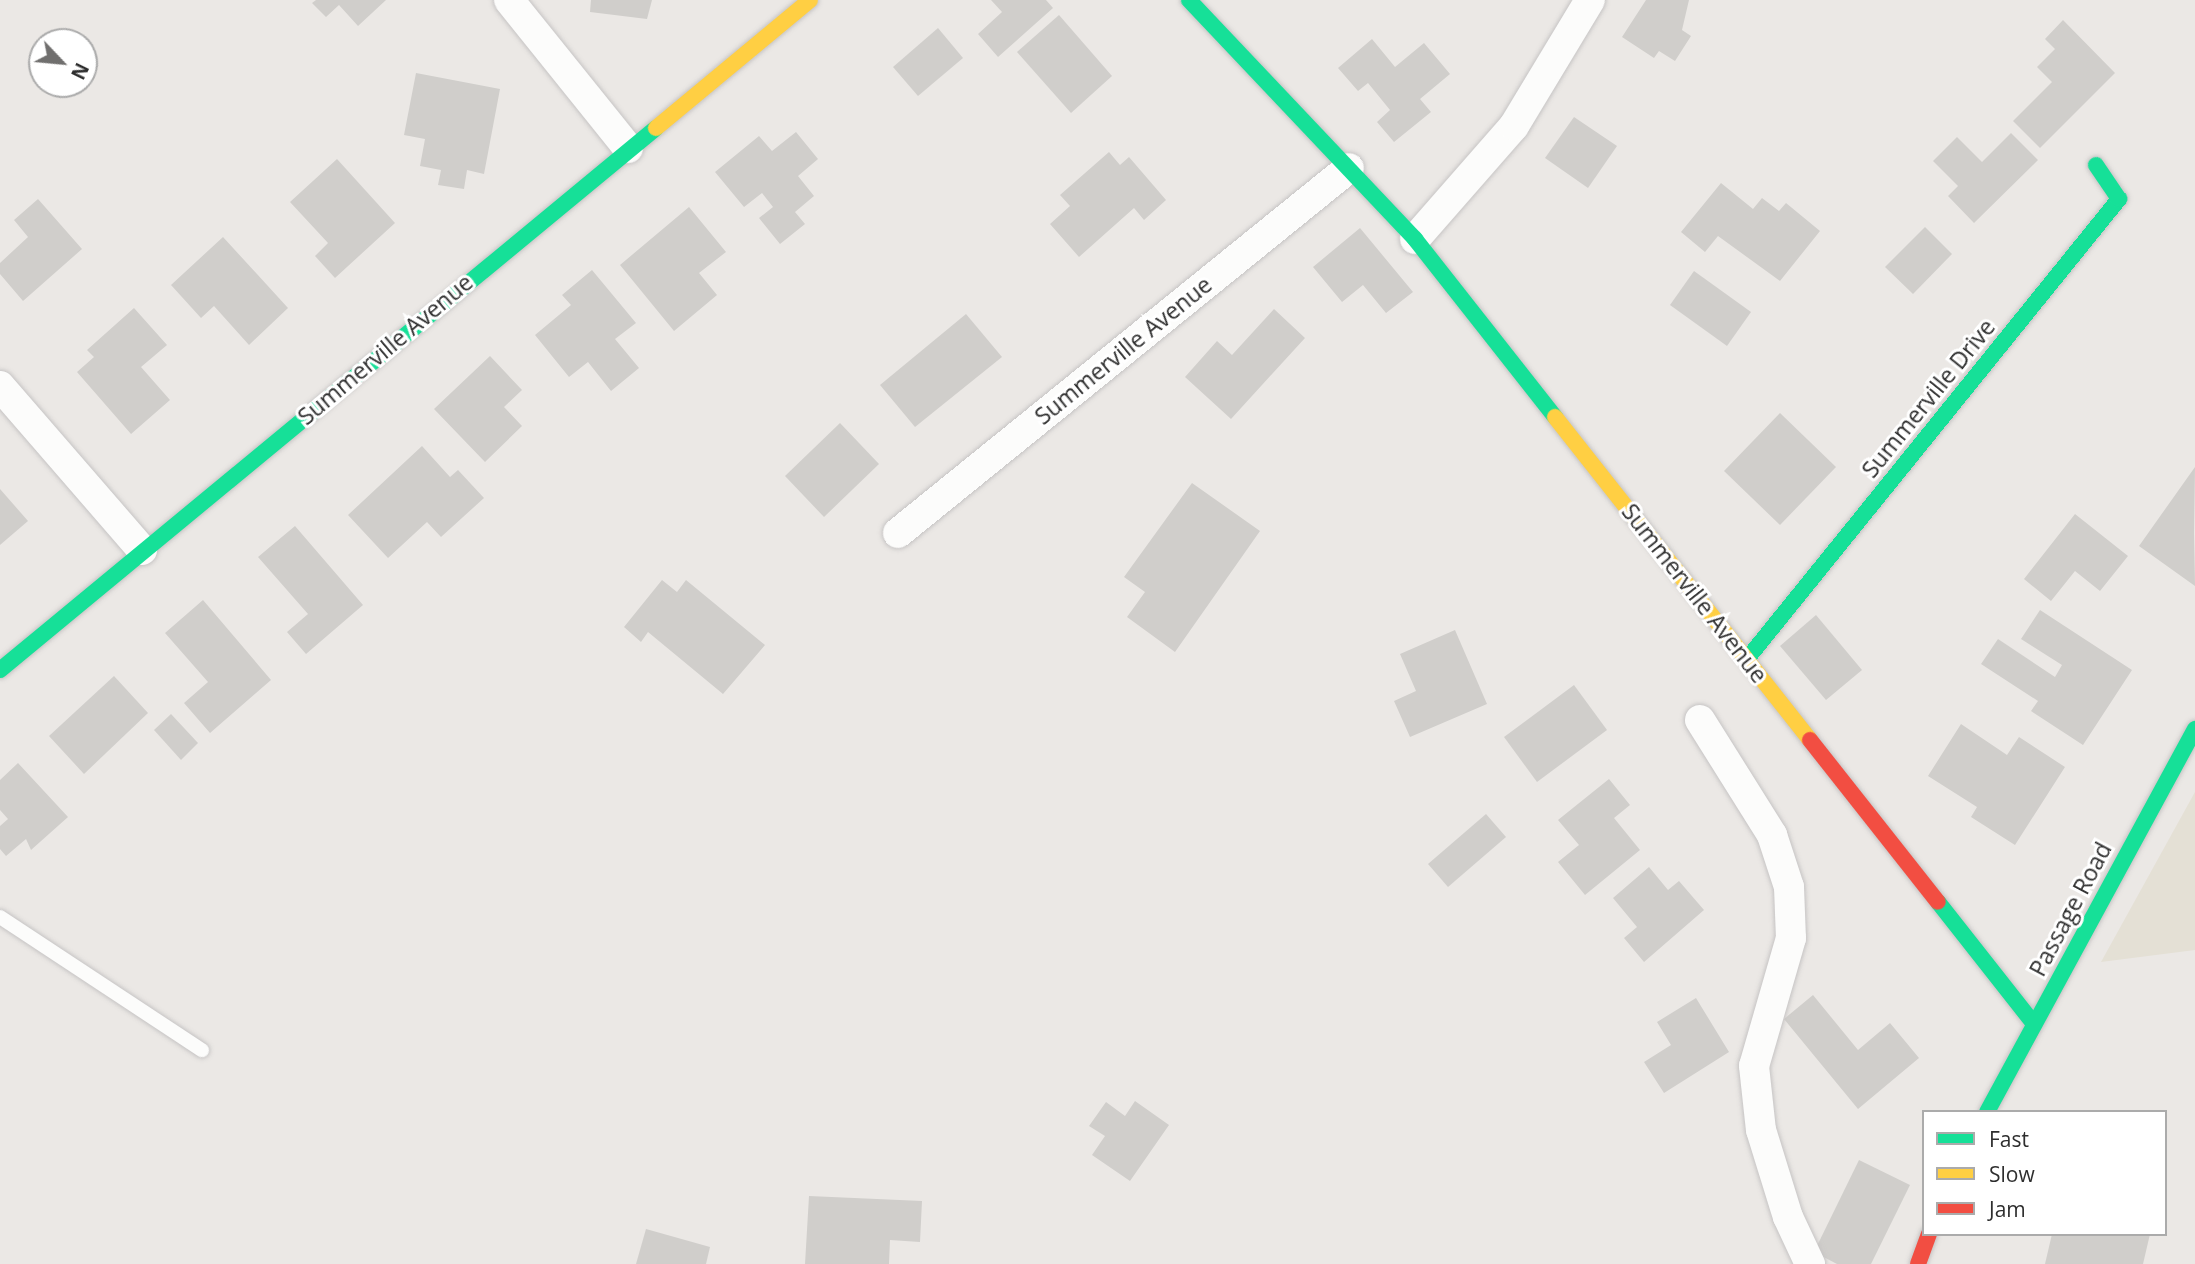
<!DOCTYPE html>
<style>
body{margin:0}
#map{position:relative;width:2195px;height:1264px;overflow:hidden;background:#ebe8e5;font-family:"Open Sans",sans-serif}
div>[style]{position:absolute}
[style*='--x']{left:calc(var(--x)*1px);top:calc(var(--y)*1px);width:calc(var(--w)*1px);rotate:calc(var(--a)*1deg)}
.education>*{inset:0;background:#e4e0d5}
.building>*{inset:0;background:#d0cecb}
.roads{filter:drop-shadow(0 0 2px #c6c4c4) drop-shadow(0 0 2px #c6c4c4)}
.lane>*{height:14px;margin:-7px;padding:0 7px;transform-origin:7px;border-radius:7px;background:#fcfcfb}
.street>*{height:30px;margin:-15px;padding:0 15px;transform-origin:15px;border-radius:15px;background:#fcfcfb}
.fast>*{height:16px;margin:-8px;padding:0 8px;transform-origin:8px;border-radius:8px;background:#16e098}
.slow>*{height:16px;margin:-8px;padding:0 8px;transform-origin:8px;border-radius:8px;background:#ffcf43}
.jam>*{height:16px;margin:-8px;padding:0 8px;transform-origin:8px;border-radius:8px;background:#f24e42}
span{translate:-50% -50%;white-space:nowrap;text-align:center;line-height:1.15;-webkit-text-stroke:6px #fff;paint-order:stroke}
.street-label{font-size:23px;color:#2e2e2e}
.legend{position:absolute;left:1922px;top:1110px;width:245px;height:126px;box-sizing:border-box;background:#fff;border:2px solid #ababab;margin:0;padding:9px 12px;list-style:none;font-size:21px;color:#2e2e2e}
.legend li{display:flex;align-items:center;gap:14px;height:35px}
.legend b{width:35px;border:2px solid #ababab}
.north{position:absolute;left:28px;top:28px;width:70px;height:70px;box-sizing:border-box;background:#fff;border:2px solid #ababab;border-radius:50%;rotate:116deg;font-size:19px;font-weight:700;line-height:28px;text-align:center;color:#2e2e2e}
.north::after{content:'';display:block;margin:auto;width:24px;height:32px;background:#706f6e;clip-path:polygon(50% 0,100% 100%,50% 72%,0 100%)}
</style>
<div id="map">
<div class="education">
<div style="clip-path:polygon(2195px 792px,2195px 950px,2101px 962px)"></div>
</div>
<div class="building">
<div style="clip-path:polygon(316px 0,386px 0,358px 26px,339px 5px,326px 17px,312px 3px)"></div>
<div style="clip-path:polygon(591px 0,652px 0,647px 19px,590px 12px)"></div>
<div style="clip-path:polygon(991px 0,1046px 0,1053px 8px,998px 57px,978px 34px,1002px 12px)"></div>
<div style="clip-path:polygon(1646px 0,1689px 0,1682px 30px,1691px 36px,1675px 61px,1659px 51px,1654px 58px,1622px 37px)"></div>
<div style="clip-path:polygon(1059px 15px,1112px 76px,1071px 113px,1017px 52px)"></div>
<div style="clip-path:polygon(2063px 20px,2115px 73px,2040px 148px,2013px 121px,2052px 82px,2037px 67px,2055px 49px,2045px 39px)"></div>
<div style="clip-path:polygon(938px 28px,963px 58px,918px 96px,893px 67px)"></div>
<div style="clip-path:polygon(1372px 39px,1395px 67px,1424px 43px,1450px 74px,1420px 99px,1431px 112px,1394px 142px,1377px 122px,1390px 110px,1368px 83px,1358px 91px,1338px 68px)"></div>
<div style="clip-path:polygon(416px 73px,500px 89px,484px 174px,467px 170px,464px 189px,438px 185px,441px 170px,420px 166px,425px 139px,404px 135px)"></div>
<div style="clip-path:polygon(1574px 117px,1617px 146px,1588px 188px,1545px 158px)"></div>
<div style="clip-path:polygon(796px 132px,818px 159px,798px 176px,814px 196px,795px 212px,805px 224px,780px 244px,759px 218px,773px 207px,762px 193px,744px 207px,715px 172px,759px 136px,772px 151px)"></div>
<div style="clip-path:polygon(2011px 133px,2038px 160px,1974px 223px,1948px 196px,1958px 186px,1933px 161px,1957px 137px,1982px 162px)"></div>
<div style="clip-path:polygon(1109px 152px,1120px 165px,1129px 157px,1166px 200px,1144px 220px,1134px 208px,1079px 257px,1050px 224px,1070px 206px,1060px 195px)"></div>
<div style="clip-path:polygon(337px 159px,395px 223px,335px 278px,315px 256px,328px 243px,290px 202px)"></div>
<div style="clip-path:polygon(1721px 183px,1753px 209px,1762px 198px,1779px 211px,1786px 203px,1820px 231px,1780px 281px,1718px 236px,1705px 252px,1681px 232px)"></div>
<div style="clip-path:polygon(38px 199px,82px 249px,23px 301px,0 274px,0 263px,28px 237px,14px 220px)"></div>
<div style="clip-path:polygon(689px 207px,726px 252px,699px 273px,717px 295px,674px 331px,620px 265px)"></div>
<div style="clip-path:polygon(1925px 227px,1952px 254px,1913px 294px,1885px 267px)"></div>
<div style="clip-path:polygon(1360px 228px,1413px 292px,1386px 313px,1363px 285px,1342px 302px,1313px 267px)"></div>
<div style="clip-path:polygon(223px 237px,288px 308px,249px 345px,214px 306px,201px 318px,171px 285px)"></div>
<div style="clip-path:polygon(592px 270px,636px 323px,615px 339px,639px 368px,611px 391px,588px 362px,569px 377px,535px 335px,571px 305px,562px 295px)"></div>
<div style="clip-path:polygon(1694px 271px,1751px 312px,1727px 346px,1670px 305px)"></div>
<div style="clip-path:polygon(134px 308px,167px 345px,141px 367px,170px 400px,131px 434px,77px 372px,94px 357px,87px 350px)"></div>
<div style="clip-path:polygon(1274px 309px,1305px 338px,1231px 419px,1185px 377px,1217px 341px,1232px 355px)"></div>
<div style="clip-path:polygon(966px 314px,1002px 357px,915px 427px,880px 385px)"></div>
<div style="clip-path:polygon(490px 356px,522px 390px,504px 407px,522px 426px,485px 462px,434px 409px)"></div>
<div style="clip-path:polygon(1780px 413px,1836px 467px,1780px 525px,1724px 471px)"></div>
<div style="clip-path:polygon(840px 423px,879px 464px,824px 517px,785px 476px)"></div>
<div style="clip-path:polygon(422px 446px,450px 477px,458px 470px,484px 498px,441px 537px,427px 522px,388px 558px,348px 515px)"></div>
<div style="clip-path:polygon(2195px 467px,2194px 533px,2195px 586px,2139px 546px)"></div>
<div style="clip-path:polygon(1192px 483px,1260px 531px,1175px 652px,1127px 617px,1145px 592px,1124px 577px)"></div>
<div style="clip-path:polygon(0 489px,28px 521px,0 545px)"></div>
<div style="clip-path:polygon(2075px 514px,2128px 556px,2100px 591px,2075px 571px,2051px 601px,2024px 579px)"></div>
<div style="clip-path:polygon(295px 526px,363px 605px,306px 654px,287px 632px,308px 614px,258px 557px)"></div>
<div style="clip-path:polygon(662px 580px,677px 592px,686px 580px,765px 645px,723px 694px,648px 632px,641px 642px,624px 627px)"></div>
<div style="clip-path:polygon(203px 600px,271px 680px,210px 733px,184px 703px,208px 682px,165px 633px)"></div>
<div style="clip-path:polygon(2040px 610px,2132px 670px,2083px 745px,2031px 711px,2038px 701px,1981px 664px,1998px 639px,2055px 677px,2062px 665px,2021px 639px)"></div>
<div style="clip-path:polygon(1816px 615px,1862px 670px,1826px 700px,1780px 646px)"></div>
<div style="clip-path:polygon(1455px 630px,1487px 704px,1410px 737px,1394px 701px,1416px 691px,1400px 654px)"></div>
<div style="clip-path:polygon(114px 676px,148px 713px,84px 774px,49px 736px)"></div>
<div style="clip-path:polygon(1574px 685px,1607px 730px,1537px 782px,1504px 737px)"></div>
<div style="clip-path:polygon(171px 714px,198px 743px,181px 760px,154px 730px)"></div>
<div style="clip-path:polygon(1961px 724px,2007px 755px,2019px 737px,2065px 767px,2015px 845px,1971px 817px,1977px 807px,1928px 776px)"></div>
<div style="clip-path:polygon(18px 763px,68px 817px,31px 850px,26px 839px,6px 856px,0 849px,0 826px,8px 819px,0 810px,0 780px)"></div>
<div style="clip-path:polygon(1609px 779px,1630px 805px,1614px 818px,1640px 850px,1585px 895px,1558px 862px,1579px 845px,1558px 820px)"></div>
<div style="clip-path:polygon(1486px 814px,1506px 837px,1448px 887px,1428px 864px)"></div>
<div style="clip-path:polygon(1649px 867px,1668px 890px,1679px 881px,1704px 910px,1644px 962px,1624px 938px,1637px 927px,1613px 898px)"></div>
<div style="clip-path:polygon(1813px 995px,1858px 1050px,1890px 1023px,1919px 1058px,1858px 1109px,1784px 1019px)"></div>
<div style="clip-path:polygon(1696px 998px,1729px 1052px,1664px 1093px,1644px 1062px,1671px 1045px,1657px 1022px)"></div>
<div style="clip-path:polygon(1135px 1101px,1169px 1125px,1130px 1181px,1092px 1155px,1105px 1136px,1089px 1126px,1106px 1102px,1125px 1116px)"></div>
<div style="clip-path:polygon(1859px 1160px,1910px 1185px,1871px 1264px,1837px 1264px,1814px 1252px)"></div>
<div style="clip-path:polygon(809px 1196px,922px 1201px,920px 1242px,890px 1240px,889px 1264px,805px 1264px)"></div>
<div style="clip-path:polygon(646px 1229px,710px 1247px,706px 1264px,636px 1264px)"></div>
<div style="clip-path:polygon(2052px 1234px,2150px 1234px,2143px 1264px,2045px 1264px)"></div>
</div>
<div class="roads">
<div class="lane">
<div style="--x:0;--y:917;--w:242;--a:33.4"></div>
</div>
<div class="street">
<div style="--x:509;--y:0;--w:190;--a:51.2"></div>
<div style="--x:1415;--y:239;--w:150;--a:-48.8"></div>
<div style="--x:1514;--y:126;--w:147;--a:-58.9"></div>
<div style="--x:0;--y:386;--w:217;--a:49.1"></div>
<div style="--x:898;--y:533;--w:580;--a:-38.98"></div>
<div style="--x:1700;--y:720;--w:136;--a:57.9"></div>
<div style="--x:1772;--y:835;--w:55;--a:71.9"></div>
<div style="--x:1789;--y:887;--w:51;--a:87.8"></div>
<div style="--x:1791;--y:938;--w:133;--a:106.1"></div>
<div style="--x:1754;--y:1066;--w:64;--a:83.8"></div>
<div style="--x:1761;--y:1130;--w:91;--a:72.8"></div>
<div style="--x:1788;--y:1217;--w:52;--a:64.9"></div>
</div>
<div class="fast">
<div style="--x:1189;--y:0;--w:329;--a:46.6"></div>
<div style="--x:1415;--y:239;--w:226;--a:51.8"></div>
<div style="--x:1747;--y:659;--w:592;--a:-51.04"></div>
<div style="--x:2119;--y:199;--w:41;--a:-124.1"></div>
<div style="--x:0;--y:670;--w:851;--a:-39.56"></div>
<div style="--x:1938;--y:902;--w:155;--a:51.8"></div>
<div style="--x:1987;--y:1112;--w:436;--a:-61.5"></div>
</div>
<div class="slow">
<div style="--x:656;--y:128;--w:200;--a:-39.7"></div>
<div style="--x:1555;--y:417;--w:412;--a:51.7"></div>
</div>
<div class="jam">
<div style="--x:1810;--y:740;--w:206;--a:51.7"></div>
<div style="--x:1918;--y:1264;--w:32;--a:-70"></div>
</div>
</div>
<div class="street-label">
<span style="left:385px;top:349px;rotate:-40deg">Summerville Avenue</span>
<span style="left:1123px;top:350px;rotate:-39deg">Summerville Avenue</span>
<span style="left:1928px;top:398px;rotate:-51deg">Summerville Drive</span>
<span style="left:1695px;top:593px;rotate:52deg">Summerville Avenue</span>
<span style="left:2070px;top:909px;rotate:-62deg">Passage Road</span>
</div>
<ul class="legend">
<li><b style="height:9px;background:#16e098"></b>Fast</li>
<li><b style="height:9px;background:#ffcf43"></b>Slow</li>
<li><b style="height:9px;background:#f24e42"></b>Jam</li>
</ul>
<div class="north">N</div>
</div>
